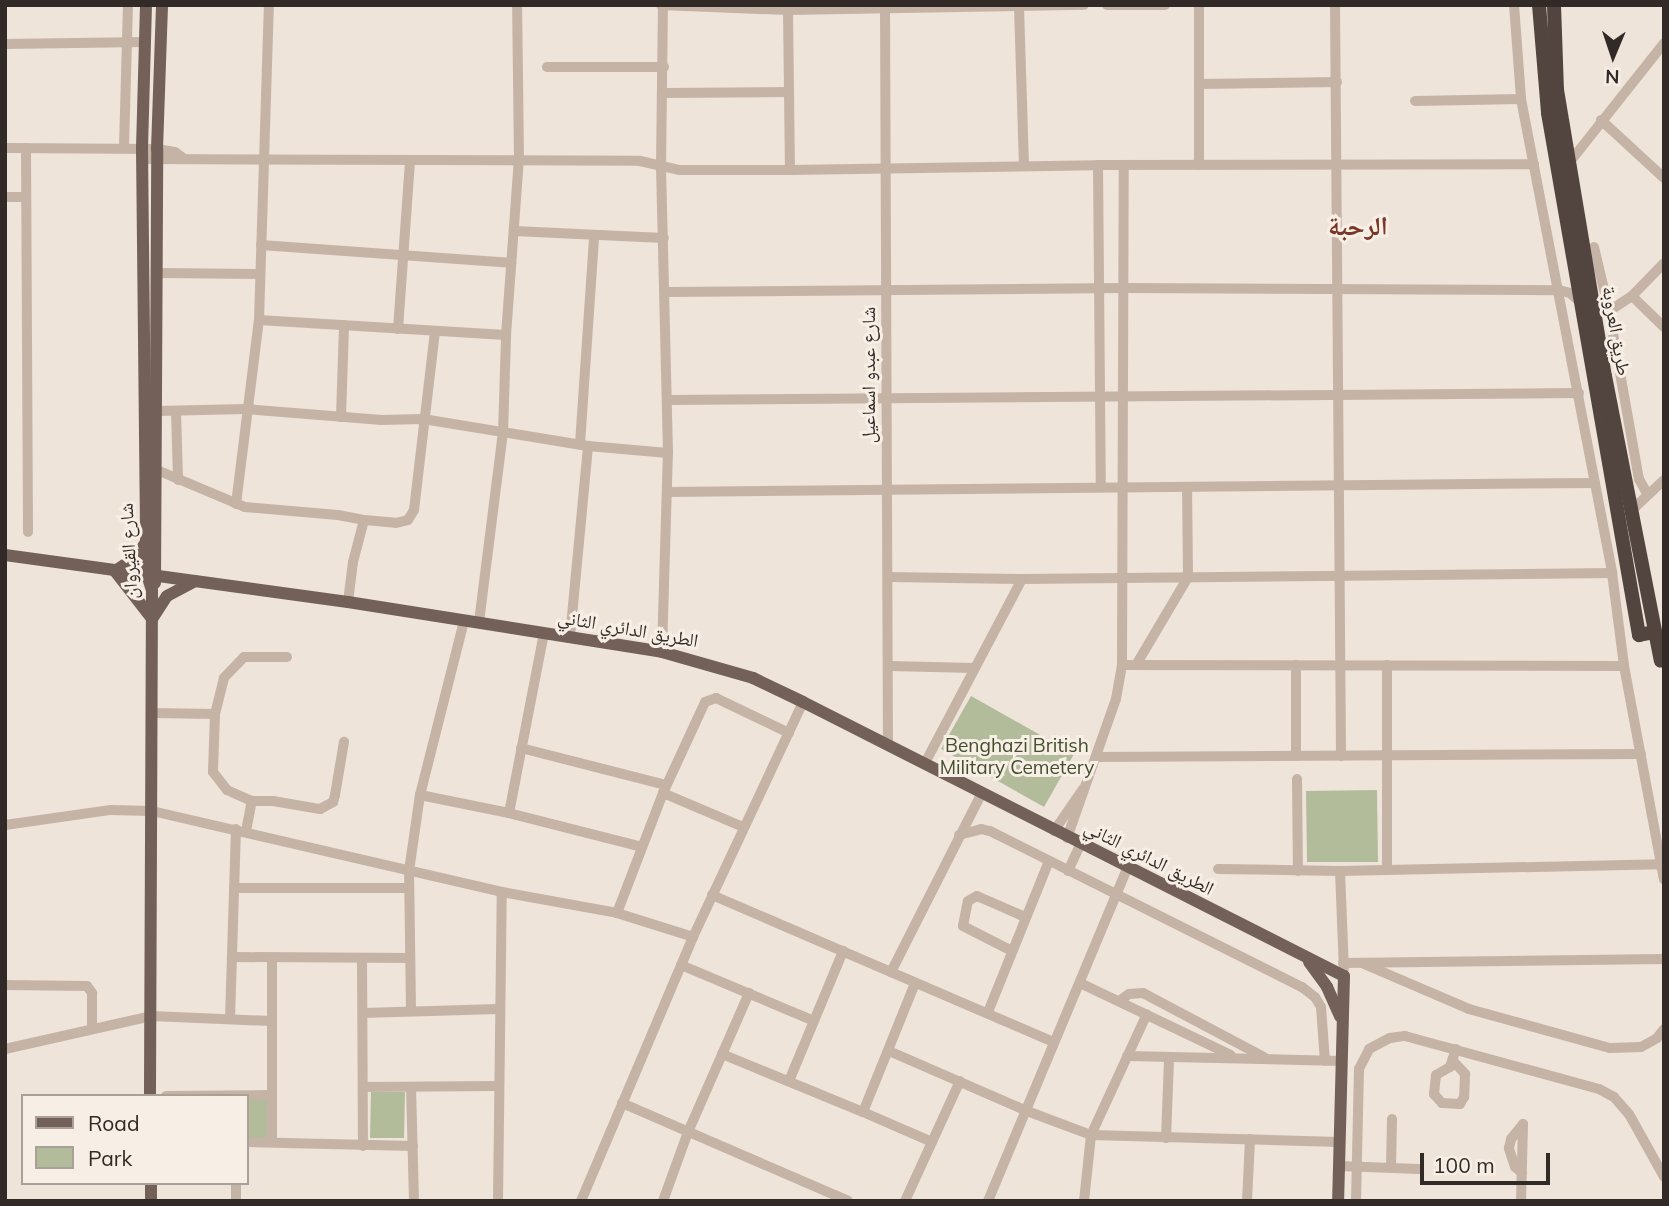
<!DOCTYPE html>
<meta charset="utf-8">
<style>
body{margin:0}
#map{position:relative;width:1669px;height:1206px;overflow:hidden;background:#eee4d9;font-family:Mulish,"Noto Naskh Arabic",sans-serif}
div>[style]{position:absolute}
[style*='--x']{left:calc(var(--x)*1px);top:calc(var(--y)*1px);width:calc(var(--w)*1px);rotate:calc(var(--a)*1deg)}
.green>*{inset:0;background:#b2bc9b}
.minor>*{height:10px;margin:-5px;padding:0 5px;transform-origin:5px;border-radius:5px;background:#c5b3a6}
.major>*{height:12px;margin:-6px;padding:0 6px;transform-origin:6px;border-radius:6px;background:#736159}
.highway>*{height:14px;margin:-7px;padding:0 7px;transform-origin:7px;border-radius:7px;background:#52443e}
span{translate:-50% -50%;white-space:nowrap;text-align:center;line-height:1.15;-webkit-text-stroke:6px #f7eee5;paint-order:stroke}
.street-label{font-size:19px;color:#322a26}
.park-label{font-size:19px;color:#434e2d}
.district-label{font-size:26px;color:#793827;font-weight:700}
.frame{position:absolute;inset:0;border:7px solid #322a26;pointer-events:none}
.legend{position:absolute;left:21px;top:1094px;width:228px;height:91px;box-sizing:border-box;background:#f7eee5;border:2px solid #a8a099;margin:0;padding:9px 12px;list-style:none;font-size:21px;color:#322a26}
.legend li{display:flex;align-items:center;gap:14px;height:35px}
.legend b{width:35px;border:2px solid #a8a099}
.north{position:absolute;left:1578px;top:21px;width:70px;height:70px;-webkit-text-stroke:5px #f7eee5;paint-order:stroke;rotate:182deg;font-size:19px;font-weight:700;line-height:28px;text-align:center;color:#322a26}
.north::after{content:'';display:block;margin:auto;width:24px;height:32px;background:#322a26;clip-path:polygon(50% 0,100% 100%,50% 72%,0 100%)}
.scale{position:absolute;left:1420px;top:1153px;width:130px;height:32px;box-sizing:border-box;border:4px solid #322a26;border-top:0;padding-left:9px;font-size:21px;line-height:24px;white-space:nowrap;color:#322a26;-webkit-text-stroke:5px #f7eee5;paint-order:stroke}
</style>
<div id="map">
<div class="green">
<div style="clip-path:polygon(971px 696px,1074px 754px,1044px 807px,941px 749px)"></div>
<div style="clip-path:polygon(1377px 790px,1378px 862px,1307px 862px,1306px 791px)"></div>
<div style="clip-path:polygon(371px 1092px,405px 1092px,404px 1138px,370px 1138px)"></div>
<div style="clip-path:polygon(267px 1099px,268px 1138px,247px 1139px,247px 1100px)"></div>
</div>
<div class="minor">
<div style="--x:661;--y:5;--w:127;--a:2.3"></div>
<div style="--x:788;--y:10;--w:296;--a:-1"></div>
<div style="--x:885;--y:5;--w:739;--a:89.77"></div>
<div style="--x:1107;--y:5;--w:58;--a:0"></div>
<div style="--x:1199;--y:5;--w:160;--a:90"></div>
<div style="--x:1335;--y:5;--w:751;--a:89.54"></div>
<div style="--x:1514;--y:5;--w:94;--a:85.7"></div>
<div style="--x:1521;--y:99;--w:483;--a:79.1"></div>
<div style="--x:1612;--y:573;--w:94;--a:82.6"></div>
<div style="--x:1624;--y:666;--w:217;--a:79.4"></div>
<div style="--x:1019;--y:7;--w:158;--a:88.2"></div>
<div style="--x:788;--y:10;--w:160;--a:89.3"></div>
<div style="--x:5;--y:44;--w:139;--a:-0.8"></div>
<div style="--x:547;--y:67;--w:117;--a:0"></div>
<div style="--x:1199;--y:84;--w:138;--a:-0.8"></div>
<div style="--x:664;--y:93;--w:125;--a:-0.5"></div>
<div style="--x:1415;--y:101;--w:106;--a:-1.1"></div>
<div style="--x:1601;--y:120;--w:86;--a:42.6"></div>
<div style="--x:124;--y:147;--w:142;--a:-88.4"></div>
<div style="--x:5;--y:148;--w:152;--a:0.4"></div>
<div style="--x:157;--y:149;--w:18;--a:9"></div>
<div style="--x:175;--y:152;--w:10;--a:37"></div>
<div style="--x:26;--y:148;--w:384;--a:89.7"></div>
<div style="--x:142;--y:159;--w:498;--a:0.2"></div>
<div style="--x:640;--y:161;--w:41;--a:12.7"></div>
<div style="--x:680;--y:170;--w:110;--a:0"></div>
<div style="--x:790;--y:170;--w:308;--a:-0.9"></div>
<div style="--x:1098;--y:165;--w:436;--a:-0.1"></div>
<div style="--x:1569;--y:163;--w:153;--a:-51.6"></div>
<div style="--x:1098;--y:165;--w:322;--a:89.5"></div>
<div style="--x:5;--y:197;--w:20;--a:0"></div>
<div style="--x:514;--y:231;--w:150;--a:2.7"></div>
<div style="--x:261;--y:245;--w:251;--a:4.1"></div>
<div style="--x:1594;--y:247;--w:66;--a:76.8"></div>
<div style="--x:1609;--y:311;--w:171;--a:79.9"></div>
<div style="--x:1639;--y:479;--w:18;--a:61"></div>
<div style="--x:158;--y:273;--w:102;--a:0.6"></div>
<div style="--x:667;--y:292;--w:457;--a:-0.5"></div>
<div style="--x:1124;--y:288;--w:435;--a:0.3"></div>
<div style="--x:1559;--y:290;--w:11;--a:15"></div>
<div style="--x:1570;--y:293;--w:15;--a:42"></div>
<div style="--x:1632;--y:296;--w:45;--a:44.1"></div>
<div style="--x:1609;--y:311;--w:27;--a:-33"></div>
<div style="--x:1632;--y:296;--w:46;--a:-45.9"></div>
<div style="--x:259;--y:320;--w:247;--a:3.5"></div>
<div style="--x:398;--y:329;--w:169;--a:-85.9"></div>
<div style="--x:668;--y:400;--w:911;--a:-0.44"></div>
<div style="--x:158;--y:411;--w:88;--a:-1.3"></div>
<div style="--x:246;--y:409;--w:136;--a:4.6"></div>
<div style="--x:382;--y:420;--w:41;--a:-1.4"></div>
<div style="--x:423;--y:419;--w:167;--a:9.3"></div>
<div style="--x:588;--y:446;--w:80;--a:5"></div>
<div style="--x:176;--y:411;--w:69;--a:88.3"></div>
<div style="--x:341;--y:417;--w:92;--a:-88.1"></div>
<div style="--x:580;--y:444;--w:208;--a:-86.1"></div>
<div style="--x:157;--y:470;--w:95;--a:22.8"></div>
<div style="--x:245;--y:507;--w:93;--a:4.9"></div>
<div style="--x:338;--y:515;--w:26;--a:11"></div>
<div style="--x:364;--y:520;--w:32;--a:5"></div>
<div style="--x:396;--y:523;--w:12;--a:-14"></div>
<div style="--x:408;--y:520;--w:12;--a:-59"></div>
<div style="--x:414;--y:510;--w:180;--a:-83.3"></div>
<div style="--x:667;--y:492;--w:928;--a:-0.56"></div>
<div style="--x:236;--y:504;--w:185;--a:-82.9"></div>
<div style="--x:259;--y:320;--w:315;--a:-88.2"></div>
<div style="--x:1631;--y:511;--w:45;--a:-43.2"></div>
<div style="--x:888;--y:577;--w:134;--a:0.9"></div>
<div style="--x:1022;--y:579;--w:590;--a:-0.58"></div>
<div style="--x:348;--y:602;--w:40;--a:-82.9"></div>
<div style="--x:353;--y:562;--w:43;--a:-75.3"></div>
<div style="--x:479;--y:622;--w:191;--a:-82.8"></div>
<div style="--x:503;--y:433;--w:98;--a:-88.2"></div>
<div style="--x:506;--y:335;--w:175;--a:-85.8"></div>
<div style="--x:519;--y:160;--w:155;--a:-90.7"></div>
<div style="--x:570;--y:637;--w:192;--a:-84.6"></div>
<div style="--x:662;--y:652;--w:199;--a:-88.3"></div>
<div style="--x:668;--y:453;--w:287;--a:-91.4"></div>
<div style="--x:661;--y:166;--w:161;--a:-89.3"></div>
<div style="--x:287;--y:657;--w:43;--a:180"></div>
<div style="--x:244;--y:657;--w:29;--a:134"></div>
<div style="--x:224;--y:678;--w:37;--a:104"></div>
<div style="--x:215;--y:714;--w:58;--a:92"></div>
<div style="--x:213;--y:772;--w:23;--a:52"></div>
<div style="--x:227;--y:790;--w:27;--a:24"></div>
<div style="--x:252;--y:801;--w:21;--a:0"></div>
<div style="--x:273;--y:801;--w:48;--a:9.7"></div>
<div style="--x:320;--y:809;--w:15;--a:-28"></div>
<div style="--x:333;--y:802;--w:7;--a:-74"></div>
<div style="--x:335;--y:795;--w:54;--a:-80.4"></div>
<div style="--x:1122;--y:665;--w:502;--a:0.11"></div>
<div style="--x:1136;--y:665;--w:102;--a:-59.4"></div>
<div style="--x:1188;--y:577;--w:90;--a:-90.6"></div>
<div style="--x:1296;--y:665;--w:91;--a:90"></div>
<div style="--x:1387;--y:665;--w:205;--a:90"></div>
<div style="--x:890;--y:666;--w:84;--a:1.4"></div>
<div style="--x:151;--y:713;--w:64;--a:0.9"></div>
<div style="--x:521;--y:748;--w:150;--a:14.3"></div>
<div style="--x:1096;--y:757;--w:545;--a:-0.32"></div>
<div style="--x:925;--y:763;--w:208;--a:-62.2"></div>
<div style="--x:1297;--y:779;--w:92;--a:89.4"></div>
<div style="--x:663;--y:793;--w:87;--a:23"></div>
<div style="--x:420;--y:795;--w:91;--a:11.4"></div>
<div style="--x:509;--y:813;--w:137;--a:14.3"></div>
<div style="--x:509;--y:813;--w:183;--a:-79"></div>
<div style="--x:5;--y:825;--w:107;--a:-8.1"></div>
<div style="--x:111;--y:810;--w:41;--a:1.4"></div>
<div style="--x:152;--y:811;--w:359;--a:13"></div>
<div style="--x:502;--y:892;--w:117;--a:10.3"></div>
<div style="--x:617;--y:913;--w:80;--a:17.5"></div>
<div style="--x:246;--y:831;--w:31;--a:-79"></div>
<div style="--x:1054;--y:831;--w:51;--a:-55.4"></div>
<div style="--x:959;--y:835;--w:23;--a:-15"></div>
<div style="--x:981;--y:829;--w:9;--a:13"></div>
<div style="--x:990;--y:831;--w:349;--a:26.6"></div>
<div style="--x:1302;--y:987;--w:16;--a:38"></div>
<div style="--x:1315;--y:997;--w:12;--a:59"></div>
<div style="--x:1321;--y:1007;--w:54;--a:85.8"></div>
<div style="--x:1067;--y:838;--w:147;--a:-70.6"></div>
<div style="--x:1116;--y:699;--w:35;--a:-80"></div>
<div style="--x:1122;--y:665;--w:499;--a:-89.8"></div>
<div style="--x:1218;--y:869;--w:122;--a:0.9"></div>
<div style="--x:1340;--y:871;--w:321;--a:-1.2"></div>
<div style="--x:1068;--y:871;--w:29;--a:-65"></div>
<div style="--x:1340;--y:871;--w:98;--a:87.7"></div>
<div style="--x:234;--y:888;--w:173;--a:0"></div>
<div style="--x:712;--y:895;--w:372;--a:23.3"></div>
<div style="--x:617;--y:913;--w:129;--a:-69"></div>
<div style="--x:663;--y:793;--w:100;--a:-65.2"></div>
<div style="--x:705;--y:702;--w:12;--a:-20"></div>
<div style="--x:716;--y:698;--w:81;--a:25.6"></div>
<div style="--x:1012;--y:951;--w:55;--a:-153"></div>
<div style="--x:963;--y:926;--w:25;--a:-79"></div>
<div style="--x:968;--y:901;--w:10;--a:-29"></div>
<div style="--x:977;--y:896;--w:52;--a:23.6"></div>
<div style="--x:232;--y:957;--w:178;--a:0.3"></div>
<div style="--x:362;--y:958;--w:188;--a:89.7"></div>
<div style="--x:1343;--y:963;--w:321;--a:-0.7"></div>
<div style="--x:1364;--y:964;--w:114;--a:23.2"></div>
<div style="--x:1469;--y:1009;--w:146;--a:15.5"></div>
<div style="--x:1610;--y:1048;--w:31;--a:-2"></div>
<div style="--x:1641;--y:1047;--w:18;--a:-29"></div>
<div style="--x:1657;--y:1038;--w:11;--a:-52"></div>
<div style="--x:681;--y:965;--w:144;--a:22.8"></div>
<div style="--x:891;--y:972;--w:201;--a:-63.1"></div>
<div style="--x:1080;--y:983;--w:167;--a:25.5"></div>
<div style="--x:5;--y:985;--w:82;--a:0.7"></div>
<div style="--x:87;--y:986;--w:9;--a:54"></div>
<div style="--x:92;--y:993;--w:36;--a:90"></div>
<div style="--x:1119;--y:1001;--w:12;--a:-35"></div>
<div style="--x:1129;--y:994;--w:14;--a:-4"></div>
<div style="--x:1143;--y:993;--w:137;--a:27.9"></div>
<div style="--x:411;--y:1011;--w:140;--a:-90.8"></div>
<div style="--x:409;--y:871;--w:77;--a:-81.8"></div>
<div style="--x:420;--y:795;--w:179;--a:-75.8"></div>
<div style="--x:988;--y:1012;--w:163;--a:-68"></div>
<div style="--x:363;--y:1013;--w:135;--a:-1.7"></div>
<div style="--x:230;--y:1019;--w:190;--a:-88.2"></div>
<div style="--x:5;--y:1049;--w:150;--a:-12.7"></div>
<div style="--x:151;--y:1016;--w:120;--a:2.4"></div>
<div style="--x:889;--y:1051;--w:150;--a:23.5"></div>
<div style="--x:1027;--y:1111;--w:68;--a:20.6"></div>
<div style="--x:1091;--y:1135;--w:248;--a:1.6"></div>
<div style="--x:722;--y:1054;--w:152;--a:22.4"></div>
<div style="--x:863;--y:1112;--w:139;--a:-68"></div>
<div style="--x:1127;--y:1056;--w:215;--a:1.3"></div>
<div style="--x:1453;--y:1061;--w:18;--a:47"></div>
<div style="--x:1465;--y:1074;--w:23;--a:92"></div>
<div style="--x:1464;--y:1097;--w:8;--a:120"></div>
<div style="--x:1460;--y:1104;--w:18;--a:-177"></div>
<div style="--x:1442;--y:1103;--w:12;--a:-132"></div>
<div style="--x:1434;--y:1094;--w:19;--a:-84"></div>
<div style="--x:1436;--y:1075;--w:16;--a:-30"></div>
<div style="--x:1450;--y:1067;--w:19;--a:-72"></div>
<div style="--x:789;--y:1081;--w:141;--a:-67.4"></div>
<div style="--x:363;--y:1087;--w:134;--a:-0.4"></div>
<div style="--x:411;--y:1087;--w:114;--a:88.5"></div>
<div style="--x:166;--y:1096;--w:106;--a:-0.5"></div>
<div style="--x:622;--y:1103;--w:246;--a:23.4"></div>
<div style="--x:863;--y:1112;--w:75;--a:23.5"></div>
<div style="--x:1166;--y:1138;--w:79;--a:-87.8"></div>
<div style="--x:247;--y:1142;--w:166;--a:1.4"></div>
<div style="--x:272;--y:1142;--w:184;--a:-90"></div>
<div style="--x:1339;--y:1166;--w:80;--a:2.1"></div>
<div style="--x:1391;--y:1167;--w:48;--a:-88.8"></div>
<div style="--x:1522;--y:1173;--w:9;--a:-139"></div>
<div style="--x:1515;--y:1167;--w:20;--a:-108"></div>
<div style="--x:1509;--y:1148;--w:9;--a:-77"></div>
<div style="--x:1511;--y:1139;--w:19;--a:-51"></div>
<div style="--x:236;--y:1183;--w:18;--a:90"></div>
<div style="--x:498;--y:1201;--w:309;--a:-89.3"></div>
<div style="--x:581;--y:1201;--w:287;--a:-67"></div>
<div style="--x:693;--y:937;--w:259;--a:-64.9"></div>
<div style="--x:663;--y:1201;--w:73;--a:-70.1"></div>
<div style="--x:688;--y:1132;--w:152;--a:-66.3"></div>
<div style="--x:905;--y:1201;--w:132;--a:-65.4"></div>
<div style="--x:988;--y:1201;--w:361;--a:-67.3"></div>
<div style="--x:1084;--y:1201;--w:66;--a:-83.9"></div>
<div style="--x:1091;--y:1135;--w:133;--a:-65.2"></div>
<div style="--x:1247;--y:1201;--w:62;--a:-87.2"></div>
<div style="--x:1356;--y:1201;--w:132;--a:-88.7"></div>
<div style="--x:1359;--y:1069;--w:22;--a:-63"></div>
<div style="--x:1369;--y:1049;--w:24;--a:-28"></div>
<div style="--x:1390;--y:1038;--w:15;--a:-8"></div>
<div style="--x:1405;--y:1036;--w:201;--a:15.3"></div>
<div style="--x:1599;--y:1089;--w:17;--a:28"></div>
<div style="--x:1614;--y:1097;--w:23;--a:49"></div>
<div style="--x:1629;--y:1114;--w:72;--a:60.9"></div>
<div style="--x:1521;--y:1201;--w:77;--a:-88.5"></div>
</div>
<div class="major">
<div style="--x:146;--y:5;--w:143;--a:91.6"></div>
<div style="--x:142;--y:148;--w:393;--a:89.4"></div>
<div style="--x:146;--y:541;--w:34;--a:88"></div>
<div style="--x:147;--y:575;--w:16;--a:72"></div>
<div style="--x:152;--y:590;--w:506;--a:90.23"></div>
<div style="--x:146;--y:542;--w:18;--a:124"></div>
<div style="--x:136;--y:557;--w:25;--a:146"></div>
<div style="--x:115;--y:571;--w:57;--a:52.1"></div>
<div style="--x:5;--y:555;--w:346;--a:7.8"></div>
<div style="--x:348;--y:602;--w:318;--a:9"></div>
<div style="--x:662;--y:652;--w:95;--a:15.9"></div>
<div style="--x:753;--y:678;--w:55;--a:25.6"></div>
<div style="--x:803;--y:702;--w:606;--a:26.86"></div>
<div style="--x:1344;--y:976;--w:225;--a:91.5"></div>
<div style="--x:155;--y:583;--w:434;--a:-89.7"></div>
<div style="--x:157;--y:149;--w:144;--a:-88"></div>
<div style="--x:152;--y:619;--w:27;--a:-57"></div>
<div style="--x:167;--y:596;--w:32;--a:-28"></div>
<div style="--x:1309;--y:962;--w:31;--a:54"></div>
<div style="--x:1327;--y:987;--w:32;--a:66"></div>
<div style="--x:151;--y:1183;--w:18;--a:90"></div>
</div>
<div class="highway">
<div style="--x:1539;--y:5;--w:108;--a:85.2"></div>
<div style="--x:1548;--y:113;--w:530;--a:80.11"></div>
<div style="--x:1639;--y:635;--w:16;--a:-11"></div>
<div style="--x:1554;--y:5;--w:85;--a:88"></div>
<div style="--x:1557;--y:90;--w:290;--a:80.5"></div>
<div style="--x:1605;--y:376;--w:290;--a:78.9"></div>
</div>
<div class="street-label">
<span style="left:1616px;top:331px;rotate:80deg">طريق العروبة</span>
<span style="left:869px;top:375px;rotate:-90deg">شارع عبدو اسماعيل</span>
<span style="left:129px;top:551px;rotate:-93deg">شارع القيروان</span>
<span style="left:628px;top:629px;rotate:10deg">الطريق الدائري الثاني</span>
<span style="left:1149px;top:858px;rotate:27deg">الطريق الدائري الثاني</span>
</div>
<div class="park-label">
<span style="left:1017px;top:757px">Benghazi British<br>Military Cemetery</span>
</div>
<div class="district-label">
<span style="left:1358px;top:226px">الرحبة</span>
</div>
<div class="frame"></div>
<ul class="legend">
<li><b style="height:9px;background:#736159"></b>Road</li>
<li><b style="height:19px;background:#b2bc9b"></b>Park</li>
</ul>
<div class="north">N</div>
<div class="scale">100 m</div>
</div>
